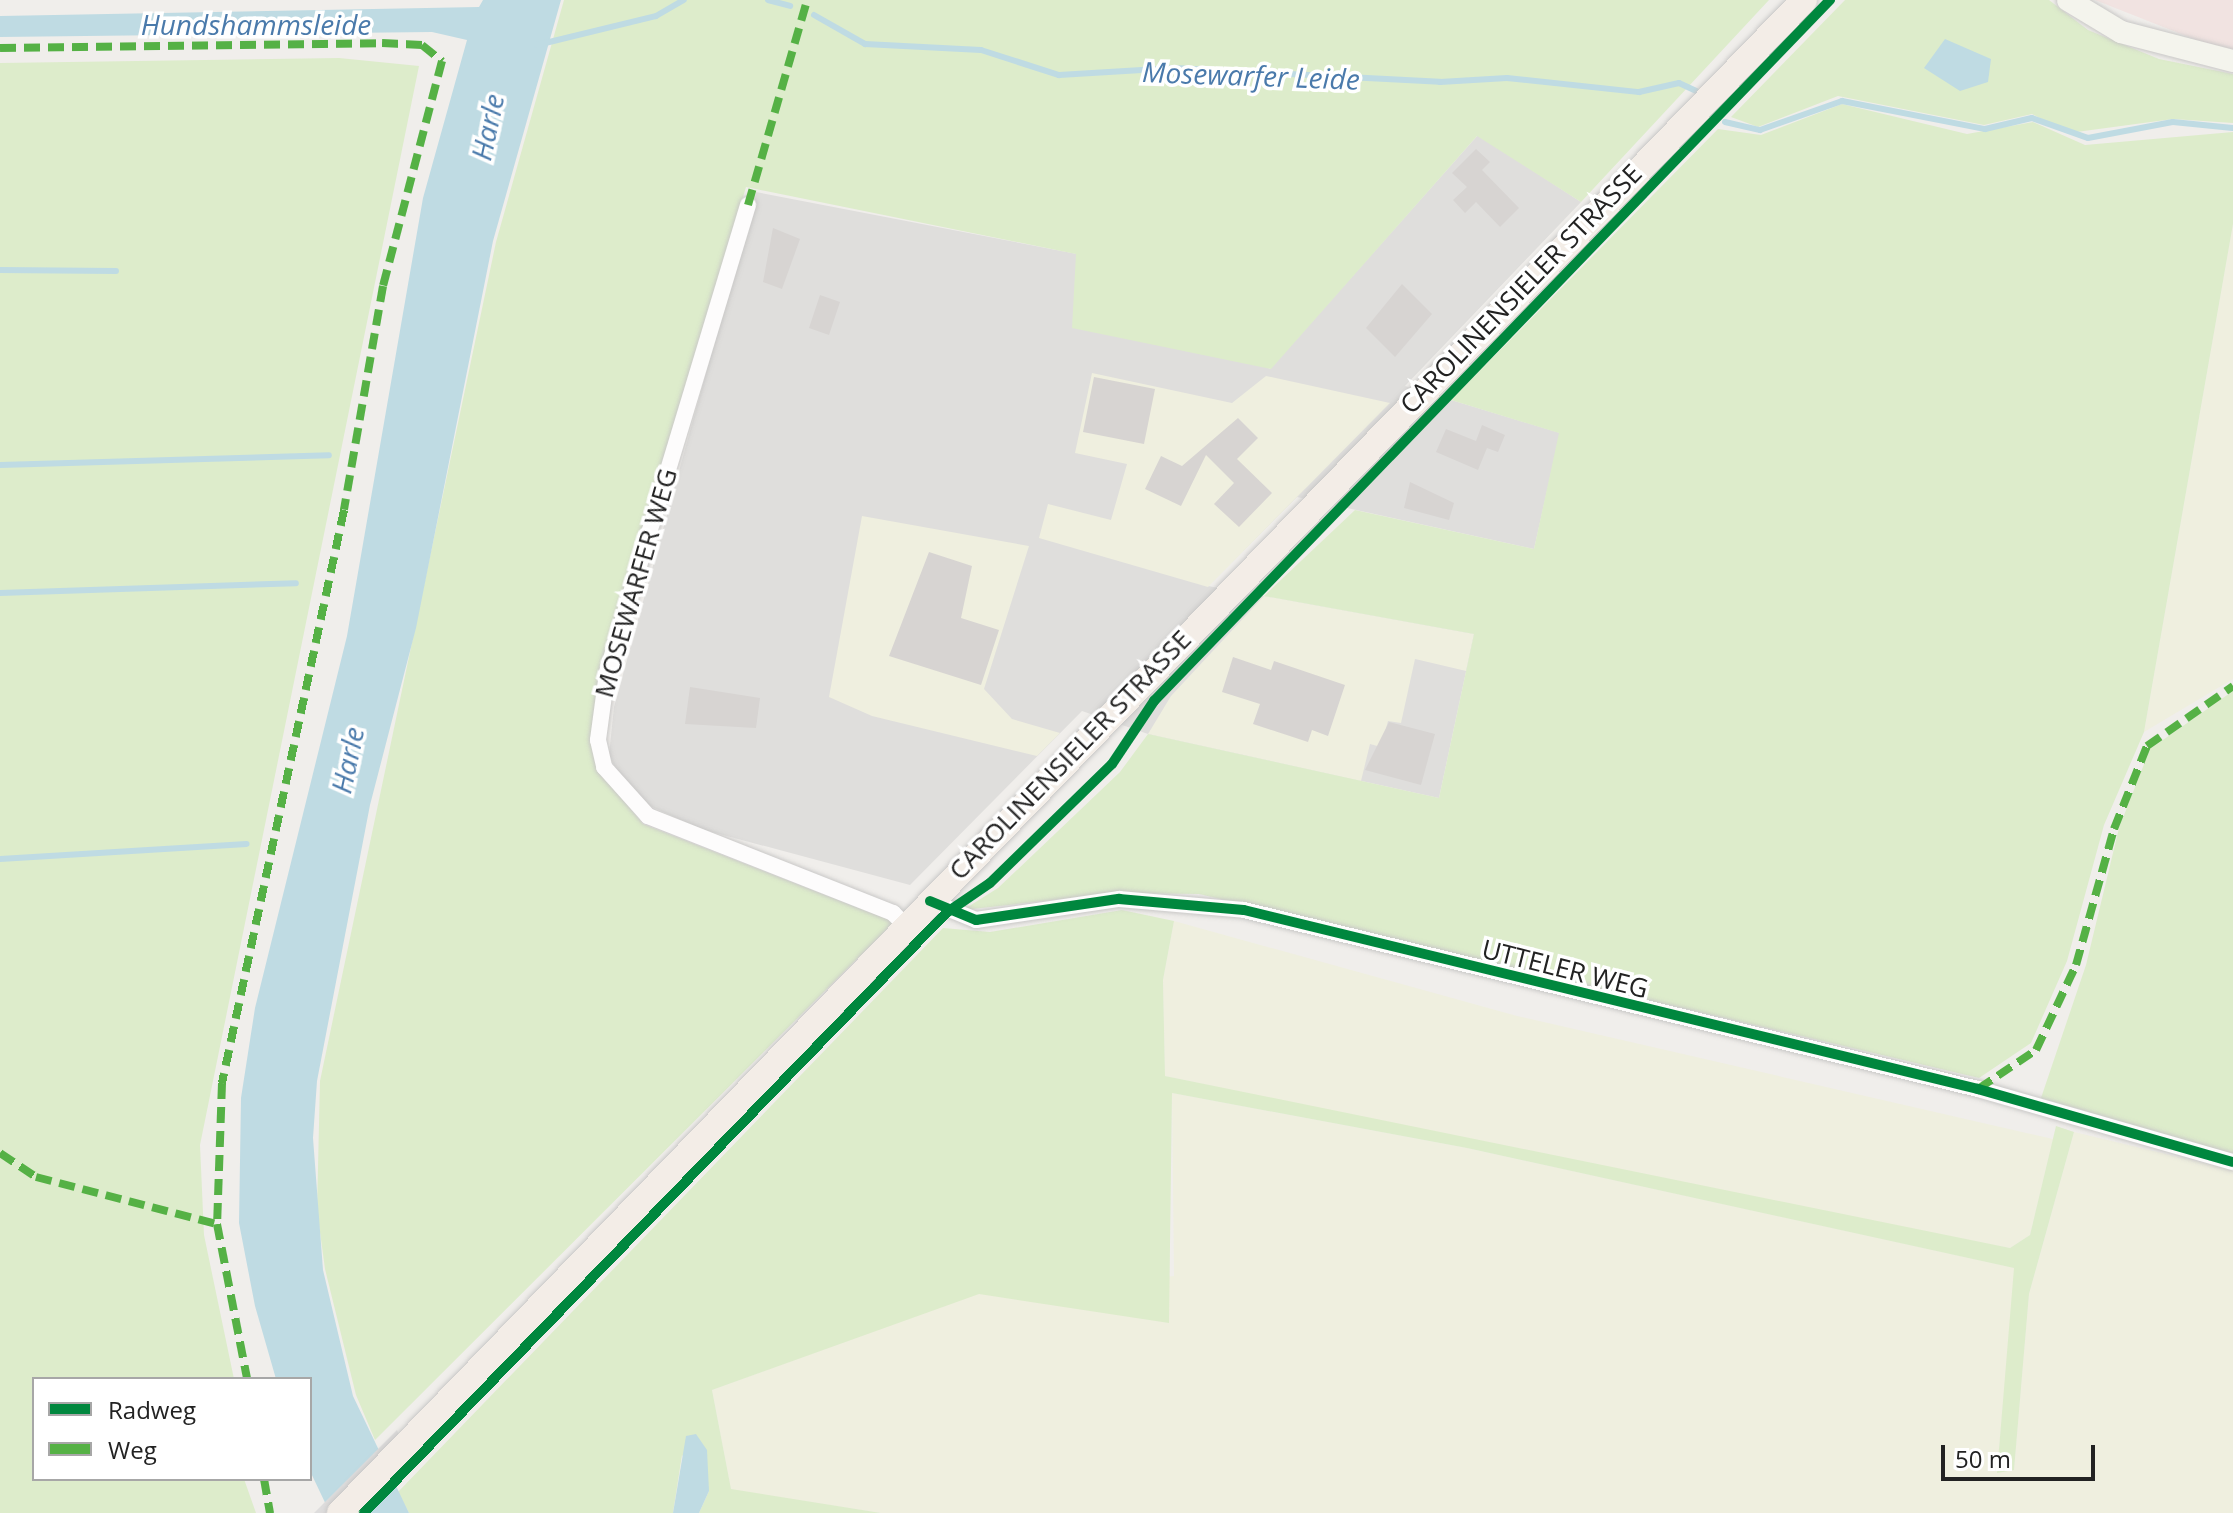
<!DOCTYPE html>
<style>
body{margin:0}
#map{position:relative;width:2233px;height:1513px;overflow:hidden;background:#f0eeeb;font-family:"Open Sans",sans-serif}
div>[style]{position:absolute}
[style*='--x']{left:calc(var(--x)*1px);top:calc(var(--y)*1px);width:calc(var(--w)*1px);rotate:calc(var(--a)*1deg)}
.residential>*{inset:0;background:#dfdedc}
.commercial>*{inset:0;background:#f1e3e1}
.farmland>*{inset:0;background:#efefdf}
.grass>*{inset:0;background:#ddeccb}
.water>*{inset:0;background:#bfdbe3}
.pier>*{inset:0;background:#dedddd}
.stream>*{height:6px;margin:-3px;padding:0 3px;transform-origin:3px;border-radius:3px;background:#bfdbe3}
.building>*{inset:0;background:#d7d4d2}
.roads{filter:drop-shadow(0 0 2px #c9c8c7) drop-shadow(0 0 2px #c9c8c7)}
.street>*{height:16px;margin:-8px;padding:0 8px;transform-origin:8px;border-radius:8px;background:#fdfcfc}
.secondary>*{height:22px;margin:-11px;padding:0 11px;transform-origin:11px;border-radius:11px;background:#f4f4ed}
.primary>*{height:26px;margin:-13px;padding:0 13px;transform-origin:13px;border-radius:13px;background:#f3ede7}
.quiet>*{height:8px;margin-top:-4px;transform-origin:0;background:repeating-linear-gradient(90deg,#55b145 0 16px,transparent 0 24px)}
.cycleway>*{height:10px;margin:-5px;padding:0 5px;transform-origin:5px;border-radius:5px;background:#00873e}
span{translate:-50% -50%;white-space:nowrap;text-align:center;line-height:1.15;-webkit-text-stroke:7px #fff;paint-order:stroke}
.street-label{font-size:26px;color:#222}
.water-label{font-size:28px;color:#4a7aab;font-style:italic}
.legend{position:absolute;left:32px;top:1377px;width:280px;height:104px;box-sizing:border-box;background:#fff;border:2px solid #a7a7a7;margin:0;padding:10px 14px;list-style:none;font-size:24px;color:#222}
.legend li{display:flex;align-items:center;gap:16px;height:40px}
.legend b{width:40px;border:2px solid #a7a7a7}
.scale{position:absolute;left:1941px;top:1445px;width:154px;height:36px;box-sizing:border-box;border:4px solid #222;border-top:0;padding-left:10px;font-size:24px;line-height:28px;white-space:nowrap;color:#222;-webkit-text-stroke:6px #fff;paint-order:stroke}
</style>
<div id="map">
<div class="residential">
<div style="clip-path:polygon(1478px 135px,1581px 202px,1405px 386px,1560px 433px,1534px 549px,1297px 497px,1208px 586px,1474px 634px,1439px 798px,1148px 734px,1082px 711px,910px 885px,701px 829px,650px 806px,620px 777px,609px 755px,614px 707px,756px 192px,1077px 254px,1270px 369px)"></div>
</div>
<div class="commercial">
<div style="clip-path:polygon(2095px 0,2233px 0,2233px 49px,2214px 47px)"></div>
</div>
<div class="farmland">
<div style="clip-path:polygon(2233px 224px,2233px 679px,2144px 732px)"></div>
<div style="clip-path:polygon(1092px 373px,1232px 403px,1266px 376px,1390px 403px,1208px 587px,1039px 538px,1048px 504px,1111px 520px,1127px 464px,1075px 453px)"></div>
<div style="clip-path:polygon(862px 516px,1029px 546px,984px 689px,1012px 719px,1060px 733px,1037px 756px,872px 716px,829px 697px)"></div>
<div style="clip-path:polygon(1264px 596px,1474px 634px,1466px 671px,1415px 659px,1401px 723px,1388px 721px,1381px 747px,1370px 744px,1361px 781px,1148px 734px,1171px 696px)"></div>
<div style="clip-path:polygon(1174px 921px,1517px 1016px,2053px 1139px,2030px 1235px,2010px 1248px,1849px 1221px,1165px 1076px,1163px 980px)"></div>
<div style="clip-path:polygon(1172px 1093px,1467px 1148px,2015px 1268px,1997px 1472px,2014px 1469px,2029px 1294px,2074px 1132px,2233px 1170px,2233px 1513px,881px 1513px,731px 1490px,712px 1390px,979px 1293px,1174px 1276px)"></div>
</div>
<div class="grass">
<div style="clip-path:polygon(564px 0,1769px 0,1581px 202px,1477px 136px,1271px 369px,1072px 328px,1076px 254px,746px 187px,602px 666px,597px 769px,643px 824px,894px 922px,375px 1440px,356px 1395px,325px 1269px,317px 1210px,320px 1081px,496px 242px)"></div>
<div style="clip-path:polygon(1845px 0,2049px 0,2088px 30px,2159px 59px,2233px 74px,2233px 123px,2173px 119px,2069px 133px,2032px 114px,1984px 125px,1838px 96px,1758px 127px,1731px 117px)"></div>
<div style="clip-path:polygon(339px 58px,419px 66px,200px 1145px,204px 1235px,234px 1379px,34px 1379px,34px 1479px,244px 1479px,256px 1513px,0 1513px,0 63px)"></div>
<div style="clip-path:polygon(1842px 104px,1967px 134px,2033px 122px,2085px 145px,2233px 132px,2233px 224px,2144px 732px,2104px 825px,2067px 961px,2031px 1043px,1979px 1078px,1199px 894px,1116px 893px,963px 910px,998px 888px,1120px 772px,1148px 734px,1439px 798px,1474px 634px,1264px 596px,1355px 510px,1534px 549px,1559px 433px,1451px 400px,1718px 129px,1761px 135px)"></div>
<div style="clip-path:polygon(2233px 691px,2233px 1154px,2041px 1098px,2086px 965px,2119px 828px,2150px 749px)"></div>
<div style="clip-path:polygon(1122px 910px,1174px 921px,1163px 980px,1165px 1076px,2010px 1248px,2030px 1235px,2056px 1126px,2074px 1132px,2029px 1294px,2014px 1470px,1997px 1473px,2014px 1268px,1467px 1148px,1172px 1093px,1169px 1323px,979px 1294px,712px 1390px,731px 1489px,881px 1513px,699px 1513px,709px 1491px,682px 1455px,673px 1513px,409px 1513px,398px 1492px,943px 928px,990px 932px)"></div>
</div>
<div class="water">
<div style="clip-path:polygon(483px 0,561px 0,493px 241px,416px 628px,370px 805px,317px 1081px,313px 1138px,323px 1270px,353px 1396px,409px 1513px,330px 1513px,310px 1471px,310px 1379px,276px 1379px,255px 1306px,239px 1223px,241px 1098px,255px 1008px,347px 636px,423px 198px,467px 40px,432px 32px,0 37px,0 16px,479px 7px)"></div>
<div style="clip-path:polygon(1945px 39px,1991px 59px,1988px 82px,1960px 91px,1924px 68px)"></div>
<div style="clip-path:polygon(696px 1434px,707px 1450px,709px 1491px,699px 1513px,673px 1513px,686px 1436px)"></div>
</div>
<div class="pier">
<div style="clip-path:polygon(397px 1430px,412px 1470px,370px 1513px,314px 1513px)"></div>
</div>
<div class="stream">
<div style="--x:768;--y:0;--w:23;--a:15"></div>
<div style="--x:814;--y:15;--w:59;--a:29.6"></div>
<div style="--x:865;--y:44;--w:116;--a:3"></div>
<div style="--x:981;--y:50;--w:82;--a:17.8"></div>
<div style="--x:1059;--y:75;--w:116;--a:-3.5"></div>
<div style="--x:1175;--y:68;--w:265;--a:3"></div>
<div style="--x:1440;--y:82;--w:67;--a:-3.4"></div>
<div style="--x:1507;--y:78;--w:133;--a:6.1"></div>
<div style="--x:1639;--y:92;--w:41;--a:-12.7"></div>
<div style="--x:1679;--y:83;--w:19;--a:25"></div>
<div style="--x:537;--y:45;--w:122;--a:-13.7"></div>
<div style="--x:656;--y:16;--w:32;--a:-30"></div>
<div style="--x:1725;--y:122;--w:36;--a:13"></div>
<div style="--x:1760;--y:130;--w:87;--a:-19.5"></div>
<div style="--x:1842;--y:101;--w:146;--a:11.1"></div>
<div style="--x:1985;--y:129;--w:48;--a:-13.2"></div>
<div style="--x:2032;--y:118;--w:59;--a:19.7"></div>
<div style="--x:2088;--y:138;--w:86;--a:-10.7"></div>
<div style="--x:2173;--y:122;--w:60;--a:5.7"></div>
<div style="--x:0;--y:270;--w:116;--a:0.5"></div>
<div style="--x:0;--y:465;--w:329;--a:-1.7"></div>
<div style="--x:0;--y:593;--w:296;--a:-1.9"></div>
<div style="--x:0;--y:859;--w:247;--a:-3.5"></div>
</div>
<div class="building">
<div style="clip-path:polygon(1476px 149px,1490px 162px,1482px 170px,1519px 208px,1500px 227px,1476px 202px,1465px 213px,1453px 200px,1467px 187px,1452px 173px)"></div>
<div style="clip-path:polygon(773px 228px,800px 239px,782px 289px,763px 282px)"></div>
<div style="clip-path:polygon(1402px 284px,1432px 314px,1395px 357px,1366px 328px)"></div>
<div style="clip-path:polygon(820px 295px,840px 302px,829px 335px,809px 328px)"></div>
<div style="clip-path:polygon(1094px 377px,1155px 389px,1144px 444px,1083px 432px)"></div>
<div style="clip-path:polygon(1238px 418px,1258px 438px,1237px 459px,1272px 493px,1239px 527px,1214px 504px,1234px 483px,1206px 455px,1181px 506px,1145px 489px,1161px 456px,1182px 466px)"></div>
<div style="clip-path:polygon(1482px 425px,1505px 435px,1498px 452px,1487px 448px,1478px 470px,1436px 452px,1446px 429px,1476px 441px)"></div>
<div style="clip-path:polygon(1410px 482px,1454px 503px,1449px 520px,1404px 508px)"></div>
<div style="clip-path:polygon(929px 552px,972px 566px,961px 618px,999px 630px,981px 685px,889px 656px)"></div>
<div style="clip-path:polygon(1233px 657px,1271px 670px,1274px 661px,1345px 685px,1328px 736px,1312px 730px,1308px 742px,1253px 724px,1260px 704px,1222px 692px)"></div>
<div style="clip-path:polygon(690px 687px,760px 698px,756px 728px,685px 724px)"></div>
<div style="clip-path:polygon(1389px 722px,1435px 734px,1421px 785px,1365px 770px)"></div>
</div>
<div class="roads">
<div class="street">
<div style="--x:748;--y:205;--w:489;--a:106.8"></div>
<div style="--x:607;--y:673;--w:68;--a:97.7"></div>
<div style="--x:598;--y:740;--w:28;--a:77"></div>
<div style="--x:604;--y:767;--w:66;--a:48.1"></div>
<div style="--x:648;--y:816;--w:264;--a:21.6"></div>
<div style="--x:893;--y:913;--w:18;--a:45"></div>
<div style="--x:930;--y:901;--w:50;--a:22.4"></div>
<div style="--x:976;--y:920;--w:145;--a:-8.4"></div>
<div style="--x:1119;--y:899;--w:125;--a:5"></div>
<div style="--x:1244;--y:910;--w:756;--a:13.71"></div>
<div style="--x:1978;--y:1089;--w:265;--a:16"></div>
</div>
<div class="secondary">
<div style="--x:2068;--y:0;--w:62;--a:31.1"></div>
<div style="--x:2121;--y:32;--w:116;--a:14.5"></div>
</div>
<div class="primary">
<div style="--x:340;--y:1513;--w:2105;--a:-45.94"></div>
</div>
</div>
<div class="quiet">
<div style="--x:0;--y:48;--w:382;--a:-0.7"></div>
<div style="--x:382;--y:43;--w:40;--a:2.9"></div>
<div style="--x:422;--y:45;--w:26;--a:39"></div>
<div style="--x:442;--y:61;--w:233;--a:104.7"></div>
<div style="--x:383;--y:286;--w:227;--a:99.9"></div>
<div style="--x:344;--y:510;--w:586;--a:102.02"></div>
<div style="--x:222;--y:1083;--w:141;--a:92"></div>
<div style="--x:217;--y:1224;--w:158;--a:79"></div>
<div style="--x:748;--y:205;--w:213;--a:-73.9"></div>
<div style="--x:1978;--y:1089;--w:70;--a:-33.9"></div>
<div style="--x:2036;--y:1050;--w:94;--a:-64.8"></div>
<div style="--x:2076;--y:965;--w:141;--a:-74.4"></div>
<div style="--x:2114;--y:829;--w:89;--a:-68.3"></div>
<div style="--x:2147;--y:746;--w:105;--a:-34.9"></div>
<div style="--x:0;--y:1153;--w:43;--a:33.7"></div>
<div style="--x:36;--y:1177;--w:187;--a:14.6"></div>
<div style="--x:264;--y:1479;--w:35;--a:80"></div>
</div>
<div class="cycleway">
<div style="--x:930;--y:901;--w:50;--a:22.4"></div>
<div style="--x:976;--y:920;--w:145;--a:-8.4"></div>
<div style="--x:1119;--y:899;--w:125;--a:5"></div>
<div style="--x:1244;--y:910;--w:756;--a:13.71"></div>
<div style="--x:1978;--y:1089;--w:265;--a:16"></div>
<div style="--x:364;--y:1513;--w:836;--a:-45.87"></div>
<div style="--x:946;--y:913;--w:53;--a:-34.3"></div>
<div style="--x:990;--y:883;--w:170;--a:-44.3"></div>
<div style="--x:1112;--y:764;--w:76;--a:-56.3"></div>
<div style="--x:1154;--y:701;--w:974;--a:-46.04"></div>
</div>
<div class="street-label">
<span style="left:1521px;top:289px;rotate:-46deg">CAROLINENSIELER STRASSE</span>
<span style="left:636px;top:583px;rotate:-74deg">MOSEWARFER WEG</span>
<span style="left:1070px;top:755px;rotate:-46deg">CAROLINENSIELER STRASSE</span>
<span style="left:1565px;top:969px;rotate:14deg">UTTELER WEG</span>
</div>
<div class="water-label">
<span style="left:256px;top:24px">Hundshammsleide</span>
<span style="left:1251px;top:75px;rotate:2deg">Mosewarfer Leide</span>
<span style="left:487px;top:127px;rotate:-78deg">Harle</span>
<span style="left:347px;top:760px;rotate:-78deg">Harle</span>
</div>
<ul class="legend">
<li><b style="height:10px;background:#00873e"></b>Radweg</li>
<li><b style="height:10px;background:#55b145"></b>Weg</li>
</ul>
<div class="scale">50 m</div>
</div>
